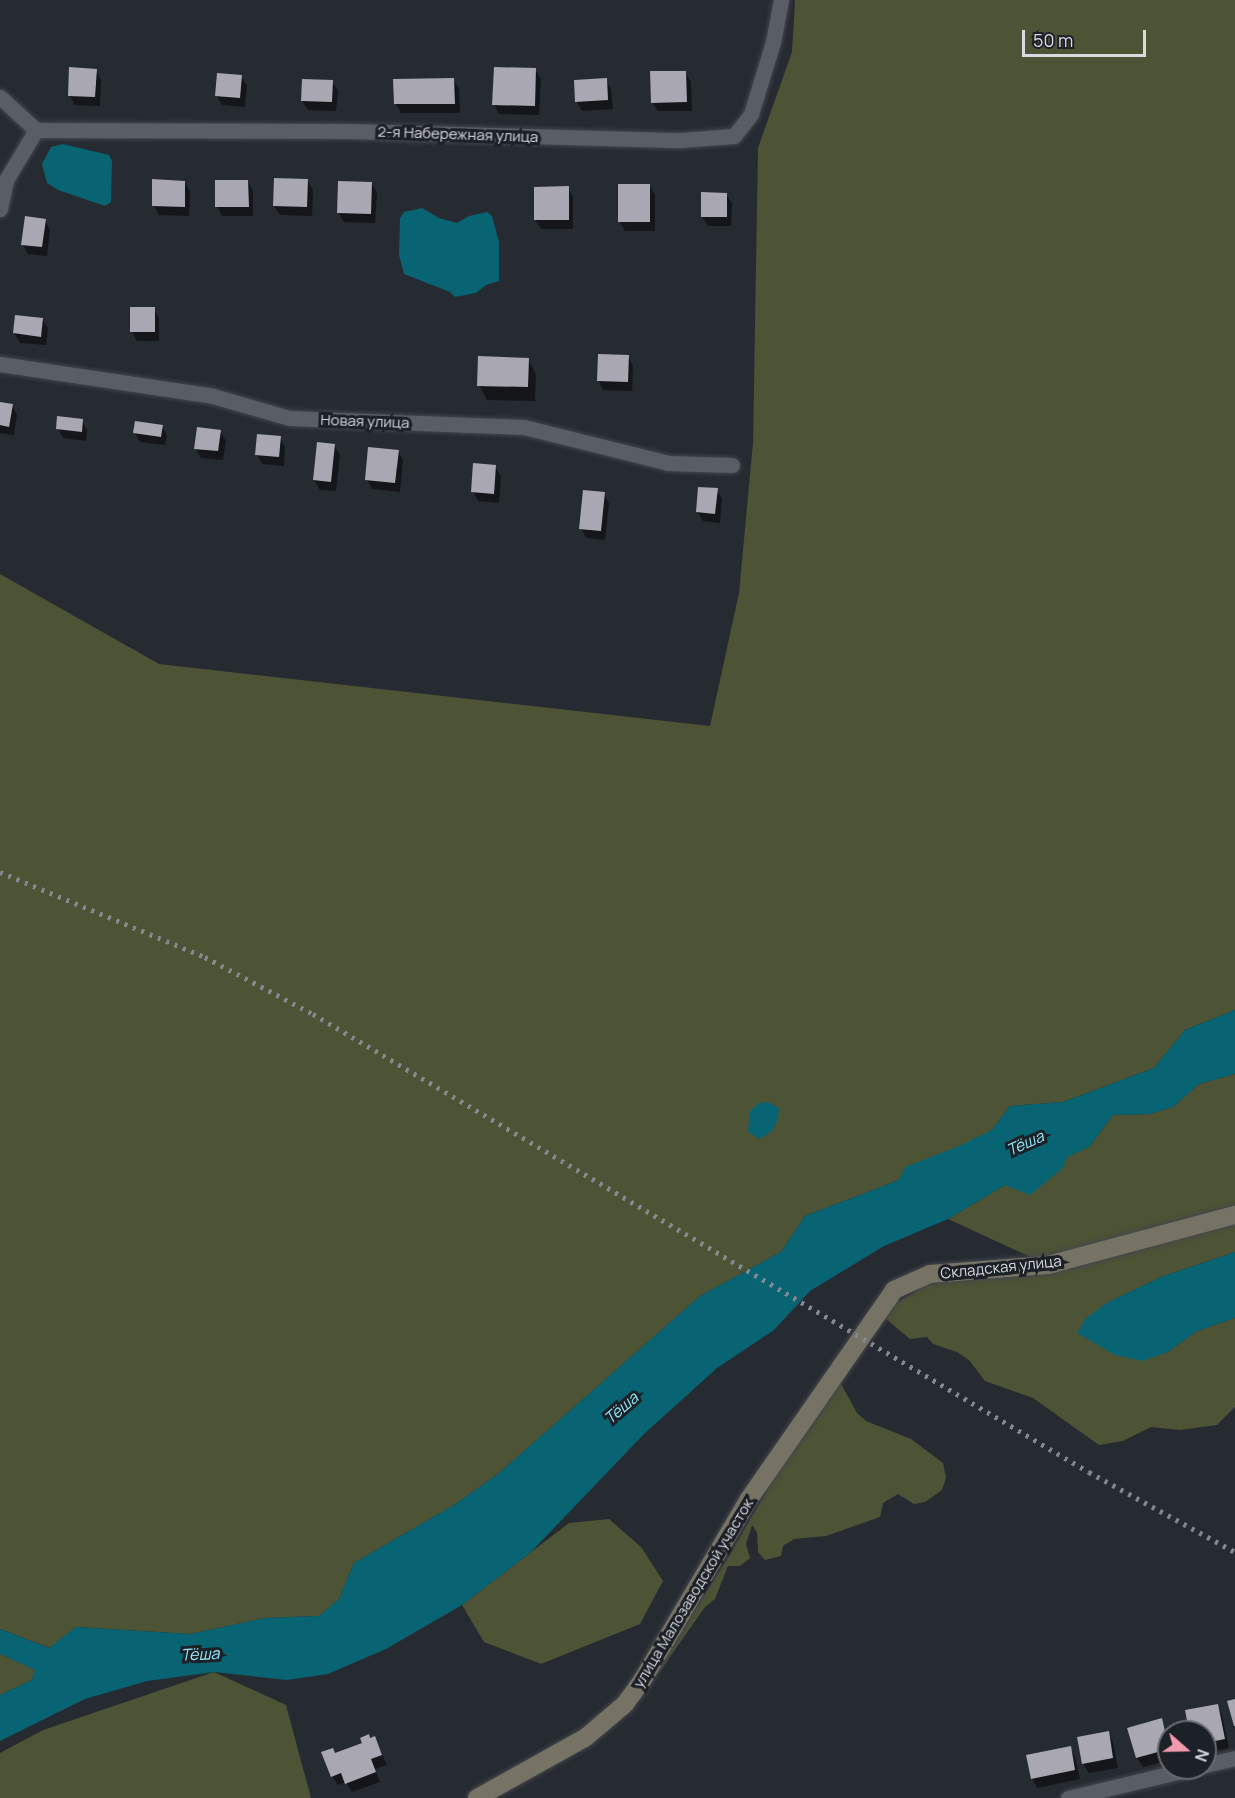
<!DOCTYPE html>
<meta charset="utf-8">
<style>
body{margin:0}
#map{position:relative;width:1235px;height:1798px;overflow:hidden;background:#262a31;font-family:Manrope,sans-serif}
div>[style]{position:absolute}
[style*='--x']{left:calc(var(--x)*1px);top:calc(var(--y)*1px);width:calc(var(--w)*1px);rotate:calc(var(--a)*1deg)}
.green>*{inset:0;background:#4d5335}
.water>*{inset:0;background:#086472}
.shadow>*{inset:0;background:#0007}
.building>*{inset:0;background:#a9a7b1}
.roads{filter:drop-shadow(0 0 2px #43464c) drop-shadow(0 0 2px #43464c)}
.street>*{height:15px;margin:-7.5px;padding:0 7.5px;transform-origin:7.5px;border-radius:7.5px;background:#595e66}
.secondary>*{height:18px;margin:-9px;padding:0 9px;transform-origin:9px;border-radius:9px;background:#777364}
.rail>*{height:4.5px;margin-top:-2.25px;transform-origin:0;background:repeating-linear-gradient(90deg,#85888e 0 3px,transparent 0 9px)}
span{translate:-50% -50%;white-space:nowrap;text-align:center;line-height:1.15;-webkit-text-stroke:6px #1c2027;paint-order:stroke}
.street-label{font-size:15px;color:#d8dadf}
.water-label{font-size:16px;color:#91e7f9;font-style:italic}
.north{position:absolute;left:1157px;top:1720px;width:60px;height:60px;box-sizing:border-box;background:#1c2027;border:2px solid #676a71;border-radius:50%;rotate:110deg;font-size:16px;font-weight:700;line-height:24px;text-align:center;color:#d8dadf}
.north::after{content:'';display:block;margin:auto;width:21px;height:27px;background:#f29aad;clip-path:polygon(50% 0,100% 100%,50% 72%,0 100%)}
.scale{position:absolute;left:1022px;top:30px;width:124px;height:27px;box-sizing:border-box;border:3px solid #d8dadf;border-top:0;padding-left:8px;font-size:18px;line-height:21px;white-space:nowrap;color:#d8dadf;-webkit-text-stroke:4px #1c2027;paint-order:stroke}
</style>
<div id="map">
<div class="green">
<div style="clip-path:polygon(795px 0,1235px 0,1235px 1010px,1185px 1030px,1154px 1068px,1063px 1102px,1010px 1106px,992px 1130px,899px 1180px,805px 1216px,781px 1252px,700px 1296px,498px 1474px,454px 1505px,354px 1563px,339px 1599px,319px 1616px,265px 1618px,190px 1634px,76px 1627px,50px 1648px,0 1629px,0 574px,159px 664px,710px 726px,739px 593px,753px 443px,758px 148px,792px 52px)"></div>
<div style="clip-path:polygon(1235px 1074px,1235px 1215px,1048px 1265px,948px 1219px,1005px 1185px,1089px 1147px,1113px 1115px,1150px 1114px,1173px 1107px,1199px 1084px)"></div>
<div style="clip-path:polygon(1235px 1221px,1235px 1252px,1161px 1277px,1107px 1303px,1168px 1352px,1197px 1331px,1235px 1318px,1235px 1407px,1217px 1425px,1180px 1430px,1151px 1427px,1123px 1441px,1099px 1445px,1033px 1398px,985px 1381px,969px 1360px,957px 1352px,933px 1344px,927px 1337px,910px 1339px,885px 1318px,888px 1308px,925px 1286px)"></div>
<div style="clip-path:polygon(839px 1380px,857px 1413px,866px 1421px,911px 1439px,943px 1463px,946px 1478px,942px 1490px,925px 1502px,914px 1504px,898px 1494px,883px 1503px,880px 1517px,826px 1536px,794px 1539px,783px 1546px,781px 1556px,765px 1560px,758px 1552px,757px 1532px,752px 1525px,746px 1544px,750px 1558px,740px 1566px,728px 1566px,715px 1599px,705px 1607px,653px 1681px,651px 1679px,726px 1561px,795px 1443px)"></div>
<div style="clip-path:polygon(609px 1519px,641px 1547px,663px 1581px,640px 1624px,541px 1664px,484px 1642px,462px 1605px,569px 1523px)"></div>
<div style="clip-path:polygon(0 1654px,36px 1670px,32px 1680px,0 1695px)"></div>
<div style="clip-path:polygon(214px 1672px,286px 1705px,311px 1798px,0 1798px,0 1753px,43px 1730px)"></div>
</div>
<div class="water">
<div style="clip-path:polygon(63px 144px,109px 155px,112px 161px,111px 202px,105px 206px,58px 190px,47px 183px,42px 164px,51px 147px)"></div>
<div style="clip-path:polygon(422px 208px,439px 218px,457px 223px,469px 216px,487px 212px,492px 216px,499px 242px,499px 281px,486px 285px,476px 293px,455px 297px,450px 292px,404px 274px,399px 255px,400px 218px,404px 212px)"></div>
<div style="clip-path:polygon(1235px 1010px,1235px 1074px,1199px 1084px,1173px 1107px,1150px 1114px,1113px 1115px,1089px 1147px,1067px 1157px,1063px 1168px,1030px 1195px,1005px 1185px,948px 1219px,884px 1246px,810px 1291px,774px 1330px,717px 1368px,644px 1434px,531px 1552px,462px 1605px,386px 1649px,328px 1674px,287px 1680px,214px 1672px,147px 1681px,85px 1699px,0 1741px,0 1695px,32px 1680px,35px 1670px,0 1654px,0 1629px,49px 1648px,76px 1627px,190px 1634px,265px 1618px,319px 1616px,339px 1599px,354px 1563px,454px 1505px,498px 1474px,700px 1296px,781px 1252px,805px 1216px,899px 1180px,905px 1167px,959px 1146px,992px 1130px,1010px 1106px,1063px 1102px,1154px 1068px,1185px 1030px)"></div>
<div style="clip-path:polygon(768px 1102px,779px 1108px,778px 1119px,772px 1131px,759px 1139px,748px 1132px,750px 1111px,759px 1103px)"></div>
<div style="clip-path:polygon(1235px 1252px,1235px 1318px,1197px 1331px,1168px 1352px,1142px 1361px,1115px 1355px,1077px 1333px,1086px 1318px,1107px 1303px,1161px 1277px)"></div>
</div>
<div class="shadow">
<div style="clip-path:polygon(535px 69px,541px 79px,539px 115px,499px 114px,494px 105px)"></div>
<div style="clip-path:polygon(96px 70px,101px 80px,100px 106px,75px 105px,69px 95px)"></div>
<div style="clip-path:polygon(685px 72px,691px 82px,692px 111px,658px 111px,652px 102px)"></div>
<div style="clip-path:polygon(241px 76px,247px 85px,245px 107px,222px 105px,217px 96px)"></div>
<div style="clip-path:polygon(453px 79px,459px 89px,460px 113px,401px 113px,396px 104px)"></div>
<div style="clip-path:polygon(606px 80px,611px 89px,613px 109px,582px 111px,576px 101px)"></div>
<div style="clip-path:polygon(332px 82px,338px 91px,336px 111px,308px 110px,302px 101px)"></div>
<div style="clip-path:polygon(307px 180px,313px 190px,312px 216px,280px 215px,274px 206px)"></div>
<div style="clip-path:polygon(248px 181px,253px 191px,253px 216px,222px 216px,217px 206px)"></div>
<div style="clip-path:polygon(185px 182px,190px 192px,189px 216px,159px 215px,153px 205px)"></div>
<div style="clip-path:polygon(372px 184px,377px 193px,375px 223px,344px 222px,338px 212px)"></div>
<div style="clip-path:polygon(650px 186px,655px 195px,655px 231px,625px 231px,619px 221px)"></div>
<div style="clip-path:polygon(568px 188px,573px 197px,573px 229px,541px 229px,535px 220px,535px 189px)"></div>
<div style="clip-path:polygon(726px 194px,732px 203px,731px 226px,708px 226px,702px 217px)"></div>
<div style="clip-path:polygon(45px 220px,50px 230px,47px 256px,28px 254px,23px 245px)"></div>
<div style="clip-path:polygon(154px 309px,159px 318px,159px 341px,137px 341px,132px 332px)"></div>
<div style="clip-path:polygon(42px 319px,48px 328px,46px 345px,20px 343px,14px 333px)"></div>
<div style="clip-path:polygon(628px 356px,633px 366px,632px 391px,603px 390px,598px 380px)"></div>
<div style="clip-path:polygon(528px 359px,536px 374px,535px 401px,487px 400px,479px 385px)"></div>
<div style="clip-path:polygon(0 404px,12px 405px,17px 415px,14px 435px,0 433px)"></div>
<div style="clip-path:polygon(82px 421px,87px 430px,86px 441px,63px 438px,58px 428px)"></div>
<div style="clip-path:polygon(162px 426px,167px 435px,165px 445px,140px 442px,135px 433px)"></div>
<div style="clip-path:polygon(221px 432px,226px 441px,223px 460px,201px 458px,195px 448px)"></div>
<div style="clip-path:polygon(280px 438px,285px 447px,284px 466px,262px 464px,257px 455px)"></div>
<div style="clip-path:polygon(334px 445px,340px 455px,336px 491px,320px 490px,314px 480px)"></div>
<div style="clip-path:polygon(398px 451px,403px 460px,400px 492px,372px 489px,367px 480px)"></div>
<div style="clip-path:polygon(495px 467px,501px 476px,499px 503px,478px 501px,473px 491px)"></div>
<div style="clip-path:polygon(717px 490px,722px 499px,720px 523px,703px 521px,697px 511px)"></div>
<div style="clip-path:polygon(604px 494px,609px 503px,605px 540px,586px 538px,581px 528px)"></div>
<div style="clip-path:polygon(1217px 1705px,1222px 1715px,1229px 1748px,1205px 1753px,1205px 1732px,1191px 1732px)"></div>
<div style="clip-path:polygon(1161px 1720px,1169px 1738px,1169px 1760px,1143px 1767px,1137px 1758px)"></div>
<div style="clip-path:polygon(1108px 1732px,1113px 1742px,1118px 1768px,1089px 1773px,1083px 1764px,1079px 1738px)"></div>
<div style="clip-path:polygon(375px 1738px,387px 1765px,375px 1769px,380px 1782px,352px 1792px,346px 1782px,338px 1785px,332px 1776px,335px 1755px)"></div>
<div style="clip-path:polygon(1070px 1748px,1075px 1757px,1080px 1779px,1037px 1788px,1032px 1778px)"></div>
</div>
<div class="building">
<div style="clip-path:polygon(69px 67px,97px 69px,95px 97px,68px 96px)"></div>
<div style="clip-path:polygon(494px 67px,536px 68px,535px 106px,492px 105px)"></div>
<div style="clip-path:polygon(650px 71px,686px 71px,687px 102px,651px 103px)"></div>
<div style="clip-path:polygon(217px 73px,242px 75px,240px 98px,215px 96px)"></div>
<div style="clip-path:polygon(454px 78px,455px 104px,394px 104px,393px 79px)"></div>
<div style="clip-path:polygon(607px 78px,608px 100px,575px 102px,574px 80px)"></div>
<div style="clip-path:polygon(302px 79px,333px 80px,332px 102px,301px 101px)"></div>
<div style="clip-path:polygon(274px 178px,308px 179px,307px 207px,273px 206px)"></div>
<div style="clip-path:polygon(152px 179px,185px 181px,185px 207px,152px 206px)"></div>
<div style="clip-path:polygon(215px 180px,248px 180px,249px 207px,215px 207px)"></div>
<div style="clip-path:polygon(338px 181px,372px 182px,371px 214px,337px 213px)"></div>
<div style="clip-path:polygon(618px 184px,650px 184px,650px 222px,618px 222px)"></div>
<div style="clip-path:polygon(569px 186px,569px 220px,534px 220px,534px 187px)"></div>
<div style="clip-path:polygon(701px 192px,727px 193px,727px 217px,701px 217px)"></div>
<div style="clip-path:polygon(25px 216px,46px 219px,42px 247px,21px 245px)"></div>
<div style="clip-path:polygon(130px 307px,155px 307px,155px 332px,130px 332px)"></div>
<div style="clip-path:polygon(15px 315px,43px 318px,41px 337px,13px 333px)"></div>
<div style="clip-path:polygon(598px 354px,629px 355px,628px 382px,597px 381px)"></div>
<div style="clip-path:polygon(478px 356px,529px 358px,528px 387px,477px 386px)"></div>
<div style="clip-path:polygon(0 402px,13px 404px,9px 427px,0 425px)"></div>
<div style="clip-path:polygon(57px 416px,83px 419px,82px 432px,56px 429px)"></div>
<div style="clip-path:polygon(135px 421px,163px 425px,161px 437px,133px 433px)"></div>
<div style="clip-path:polygon(197px 427px,221px 430px,218px 451px,194px 449px)"></div>
<div style="clip-path:polygon(257px 434px,281px 436px,279px 457px,255px 455px)"></div>
<div style="clip-path:polygon(317px 442px,335px 444px,331px 482px,313px 480px)"></div>
<div style="clip-path:polygon(368px 447px,399px 450px,395px 483px,365px 480px)"></div>
<div style="clip-path:polygon(473px 463px,496px 465px,494px 494px,471px 492px)"></div>
<div style="clip-path:polygon(698px 487px,718px 488px,715px 514px,696px 512px)"></div>
<div style="clip-path:polygon(583px 490px,605px 492px,601px 531px,579px 529px)"></div>
<div style="clip-path:polygon(1235px 1699px,1235px 1726px,1234px 1726px,1227px 1701px)"></div>
<div style="clip-path:polygon(1218px 1704px,1225px 1739px,1205px 1743px,1205px 1732px,1189px 1732px,1185px 1710px)"></div>
<div style="clip-path:polygon(1162px 1718px,1169px 1749px,1136px 1758px,1127px 1728px)"></div>
<div style="clip-path:polygon(1109px 1731px,1113px 1758px,1082px 1764px,1077px 1737px)"></div>
<div style="clip-path:polygon(369px 1734px,370px 1738px,375px 1736px,382px 1755px,371px 1759px,376px 1772px,345px 1784px,341px 1773px,331px 1777px,321px 1752px,333px 1748px,335px 1753px,362px 1743px,360px 1738px)"></div>
<div style="clip-path:polygon(1071px 1746px,1075px 1770px,1031px 1779px,1026px 1755px)"></div>
</div>
<div class="roads">
<div class="street">
<div style="--x:0;--y:97;--w:49;--a:42.5"></div>
<div style="--x:36;--y:130;--w:313;--a:0.2"></div>
<div style="--x:349;--y:131;--w:332;--a:1.6"></div>
<div style="--x:681;--y:140;--w:53;--a:-4.3"></div>
<div style="--x:734;--y:136;--w:28;--a:-52"></div>
<div style="--x:751;--y:114;--w:75;--a:-73"></div>
<div style="--x:773;--y:42;--w:43;--a:-79.2"></div>
<div style="--x:0;--y:209;--w:30;--a:-78"></div>
<div style="--x:6;--y:180;--w:58;--a:-59"></div>
<div style="--x:0;--y:364;--w:215;--a:8.5"></div>
<div style="--x:213;--y:396;--w:79;--a:16.1"></div>
<div style="--x:289;--y:418;--w:235;--a:2.2"></div>
<div style="--x:524;--y:427;--w:148;--a:14"></div>
<div style="--x:668;--y:463;--w:64;--a:1.8"></div>
<div style="--x:1205;--y:1765;--w:31;--a:-13"></div>
<div style="--x:1068;--y:1798;--w:130;--a:-13.4"></div>
</div>
<div class="secondary">
<div style="--x:477;--y:1798;--w:124;--a:-29.1"></div>
<div style="--x:585;--y:1738;--w:52;--a:-40.4"></div>
<div style="--x:625;--y:1704;--w:31;--a:-54"></div>
<div style="--x:643;--y:1679;--w:209;--a:-59.5"></div>
<div style="--x:749;--y:1499;--w:254;--a:-55.2"></div>
<div style="--x:894;--y:1290;--w:39;--a:-24"></div>
<div style="--x:930;--y:1274;--w:118;--a:-4.4"></div>
<div style="--x:1048;--y:1265;--w:194;--a:-15"></div>
</div>
</div>
<div class="rail">
<div style="--x:0;--y:872;--w:222;--a:22.5"></div>
<div style="--x:205;--y:957;--w:122;--a:27.8"></div>
<div style="--x:313;--y:1014;--w:901;--a:30.55"></div>
<div style="--x:1089;--y:1472;--w:166;--a:28.7"></div>
</div>
<div class="street-label">
<span style="left:458px;top:134px;rotate:2deg">2-я Набережная улица</span>
<span style="left:365px;top:421px;rotate:2deg">Новая улица</span>
<span style="left:1001px;top:1267px;rotate:-6deg">Складская улица</span>
<span style="left:693px;top:1593px;rotate:-59deg">улица Малозаводской участок</span>
</div>
<div class="water-label">
<span style="left:1025px;top:1143px;rotate:-24deg">Тёша</span>
<span style="left:621px;top:1408px;rotate:-41deg">Тёша</span>
<span style="left:200px;top:1654px;rotate:-3deg">Тёша</span>
</div>
<div class="north">N</div>
<div class="scale">50 m</div>
</div>
